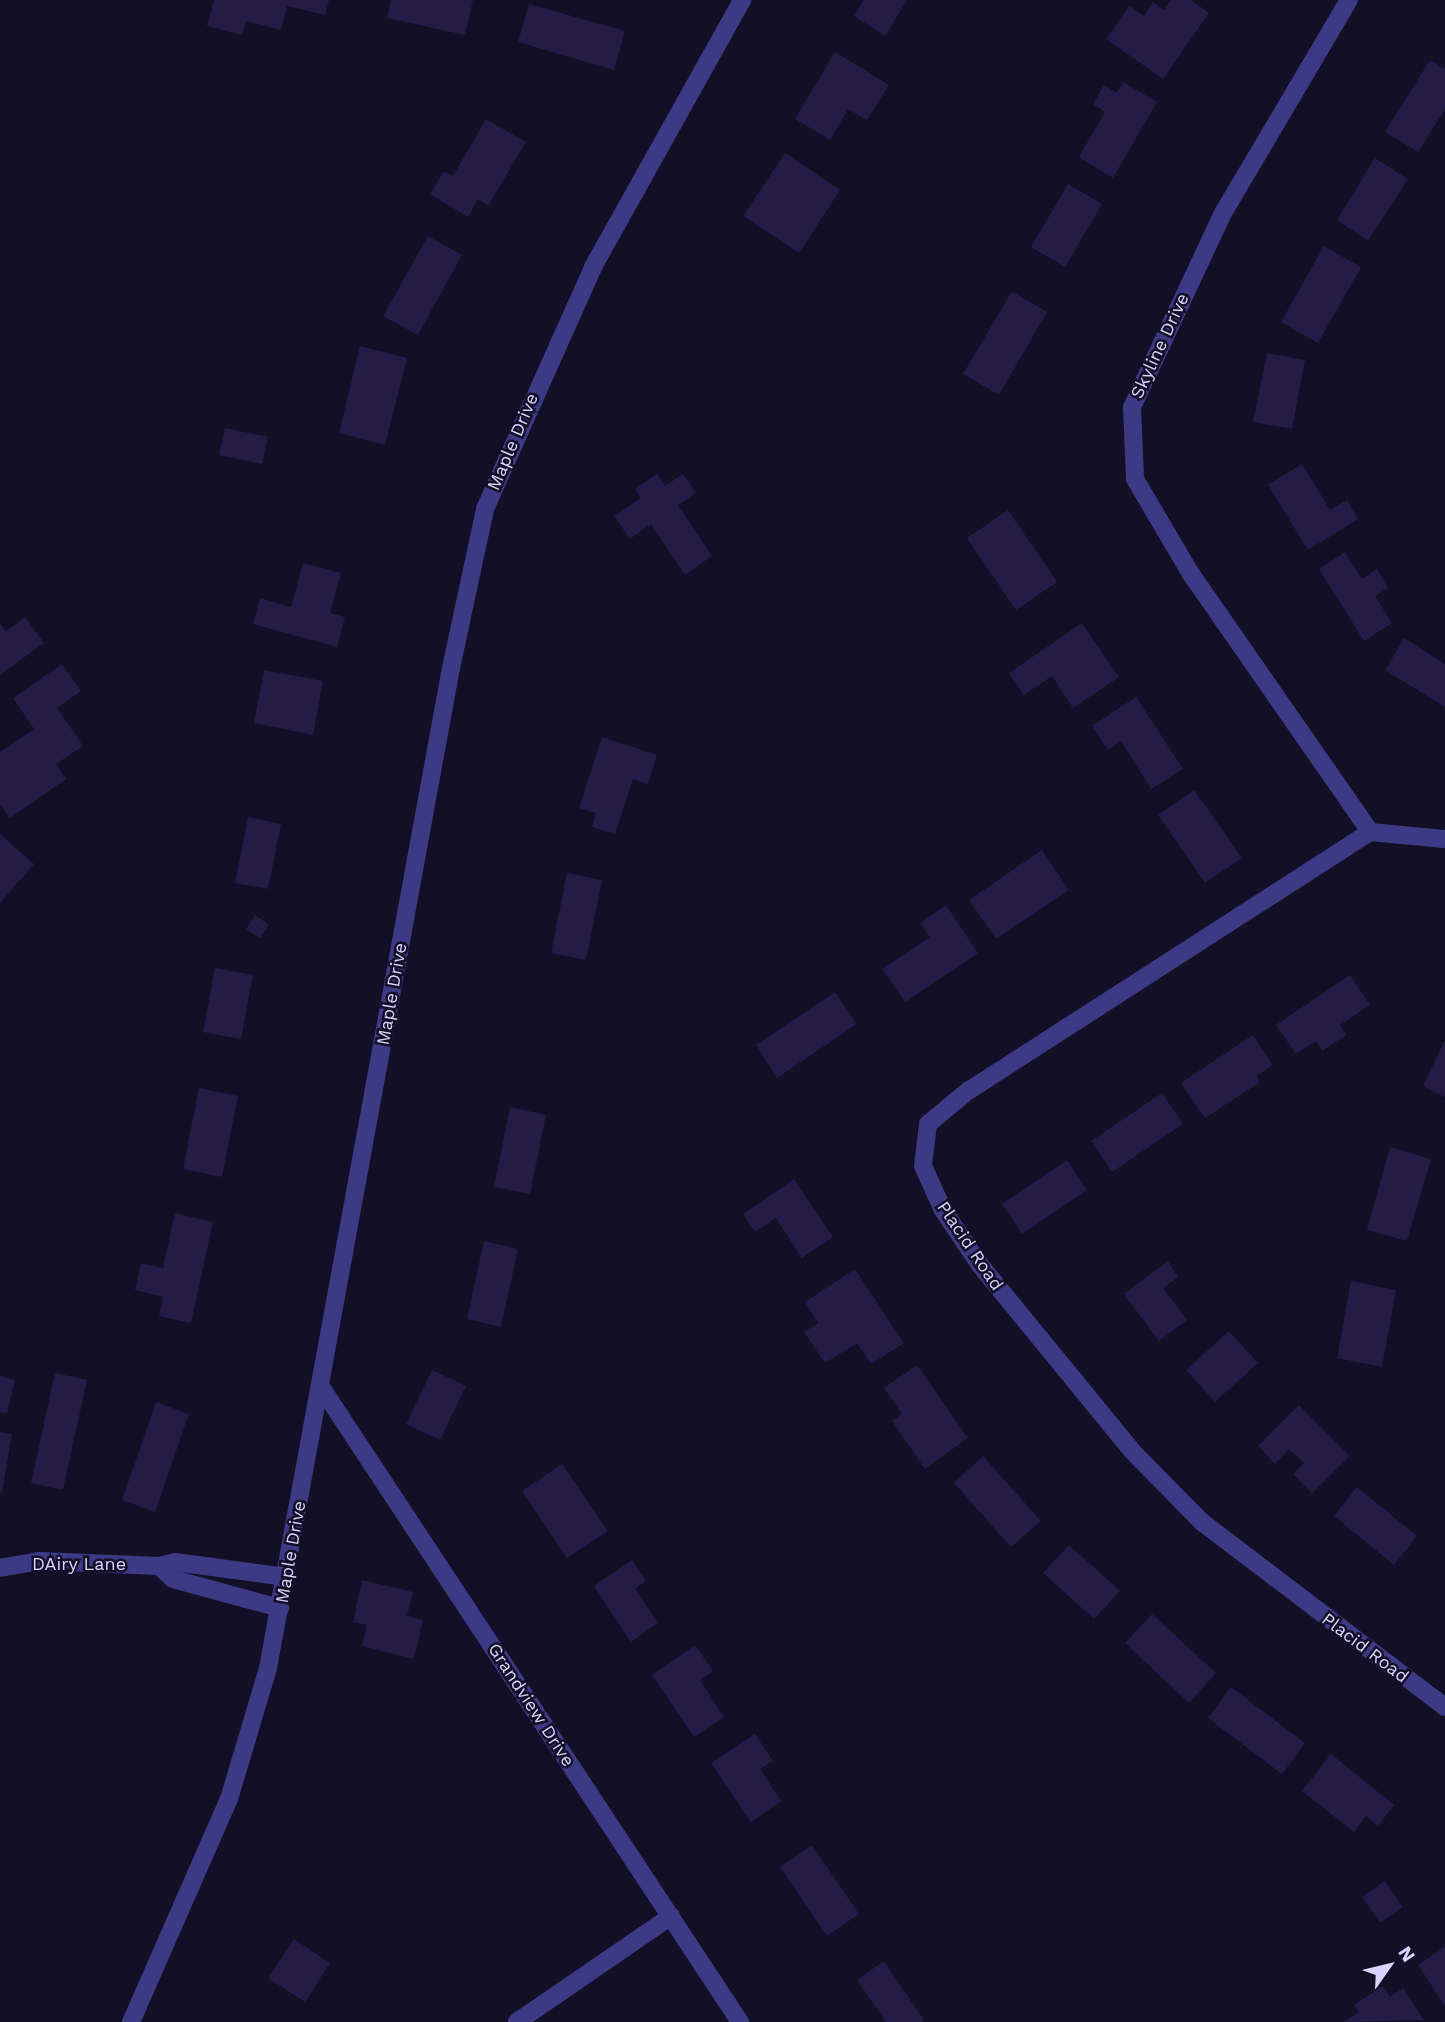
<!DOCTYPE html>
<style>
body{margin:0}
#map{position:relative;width:1445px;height:2022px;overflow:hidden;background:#130f26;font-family:"Work Sans",sans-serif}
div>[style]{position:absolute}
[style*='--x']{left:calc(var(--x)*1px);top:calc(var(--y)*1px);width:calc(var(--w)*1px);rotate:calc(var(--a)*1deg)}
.building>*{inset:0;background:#241b47}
.minor>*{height:18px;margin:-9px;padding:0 9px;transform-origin:9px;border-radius:9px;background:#3d3a85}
span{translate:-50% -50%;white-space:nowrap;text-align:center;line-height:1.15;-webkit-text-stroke:5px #130f26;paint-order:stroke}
.street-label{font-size:18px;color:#d9d4ff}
.north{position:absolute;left:1354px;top:1931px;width:70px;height:70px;-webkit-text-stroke:5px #130f26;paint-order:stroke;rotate:56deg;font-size:19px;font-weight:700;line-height:28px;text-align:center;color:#d9d4ff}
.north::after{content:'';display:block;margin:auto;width:24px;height:32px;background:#d9d4ff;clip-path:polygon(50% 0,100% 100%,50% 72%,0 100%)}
</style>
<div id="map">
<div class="building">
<div style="clip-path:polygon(214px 0,329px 0,325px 15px,287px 6px,281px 30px,246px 21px,242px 35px,207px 26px)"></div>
<div style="clip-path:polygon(391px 0,473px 0,465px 35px,387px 18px)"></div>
<div style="clip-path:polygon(864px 0,907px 0,885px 36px,854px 16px)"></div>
<div style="clip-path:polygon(1171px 0,1191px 0,1209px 13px,1163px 79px,1106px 39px,1129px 6px,1144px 16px,1153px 2px,1164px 10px)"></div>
<div style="clip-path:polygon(529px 4px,625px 31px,614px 70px,518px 42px)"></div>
<div style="clip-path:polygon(835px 52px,889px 85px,867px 120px,848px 109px,830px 140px,795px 119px)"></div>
<div style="clip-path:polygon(1430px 60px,1445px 69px,1445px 109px,1418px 152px,1385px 132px)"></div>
<div style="clip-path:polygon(1123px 82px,1157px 102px,1113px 178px,1079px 157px,1105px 112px,1093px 104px,1104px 85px,1117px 93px)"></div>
<div style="clip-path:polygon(486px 119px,526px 142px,488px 206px,478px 199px,468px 217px,430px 194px,444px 171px,453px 176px)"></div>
<div style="clip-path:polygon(785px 153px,840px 190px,799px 253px,743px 216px)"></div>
<div style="clip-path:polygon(1375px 158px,1408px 179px,1368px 241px,1337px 220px)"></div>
<div style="clip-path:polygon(1068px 184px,1102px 204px,1065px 267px,1031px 247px)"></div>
<div style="clip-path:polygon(428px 236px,462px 255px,418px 335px,383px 316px)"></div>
<div style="clip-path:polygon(1324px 246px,1361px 267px,1318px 343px,1281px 322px)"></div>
<div style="clip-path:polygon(1012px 291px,1047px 312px,999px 395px,963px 374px)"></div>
<div style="clip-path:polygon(360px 346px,407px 358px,385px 445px,339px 433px)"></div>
<div style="clip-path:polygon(1267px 353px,1305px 360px,1292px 429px,1253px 422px)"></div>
<div style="clip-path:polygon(225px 428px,268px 437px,262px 464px,219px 455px)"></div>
<div style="clip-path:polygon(1302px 464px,1330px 510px,1347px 500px,1358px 519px,1308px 550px,1268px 485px)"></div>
<div style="clip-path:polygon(657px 474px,665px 486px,683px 474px,696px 493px,678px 505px,712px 556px,685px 575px,651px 524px,630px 539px,614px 516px,641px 498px,635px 489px)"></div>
<div style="clip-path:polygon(1008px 510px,1057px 582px,1016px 610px,967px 538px)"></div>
<div style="clip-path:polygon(1345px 552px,1362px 579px,1377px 569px,1388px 588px,1375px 596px,1392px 623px,1364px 641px,1319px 569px)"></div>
<div style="clip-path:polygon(303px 563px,341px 573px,330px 613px,345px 617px,337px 647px,253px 624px,260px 598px,291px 607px)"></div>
<div style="clip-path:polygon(25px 617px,44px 643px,0 675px,0 624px,6px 631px)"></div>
<div style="clip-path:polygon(1082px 623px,1119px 677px,1073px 708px,1052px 676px,1024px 695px,1009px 673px)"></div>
<div style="clip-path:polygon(1404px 638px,1445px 664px,1445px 707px,1385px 670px)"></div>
<div style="clip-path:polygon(62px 664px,81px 691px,57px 708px,83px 746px,56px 764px,66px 779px,10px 818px,0 804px,0 752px,34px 729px,13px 698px)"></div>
<div style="clip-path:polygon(264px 670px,323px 681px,313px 735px,254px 723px)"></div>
<div style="clip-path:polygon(1136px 697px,1183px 769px,1151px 789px,1121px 741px,1108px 750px,1092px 726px)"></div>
<div style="clip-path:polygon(602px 737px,657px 755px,648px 784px,633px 779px,615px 834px,592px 827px,596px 813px,579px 808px)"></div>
<div style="clip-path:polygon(1194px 790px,1242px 858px,1205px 883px,1158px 815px)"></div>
<div style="clip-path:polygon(248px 817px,281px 824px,268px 889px,235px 883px)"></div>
<div style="clip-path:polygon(0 834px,34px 864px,0 903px)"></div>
<div style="clip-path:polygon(1042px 850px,1069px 890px,996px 939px,969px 900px)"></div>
<div style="clip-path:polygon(567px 873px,602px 880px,586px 960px,551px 953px)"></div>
<div style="clip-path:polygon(946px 905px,978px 953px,905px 1002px,882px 969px,930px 937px,920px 923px)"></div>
<div style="clip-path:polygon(255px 915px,269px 925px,260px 938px,246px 929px)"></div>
<div style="clip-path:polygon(215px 968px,253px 975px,241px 1039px,203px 1032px)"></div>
<div style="clip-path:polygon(1350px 975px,1370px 1005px,1340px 1025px,1346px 1035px,1322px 1051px,1316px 1041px,1296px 1054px,1276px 1025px)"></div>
<div style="clip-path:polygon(835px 992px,857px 1024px,777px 1078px,756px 1045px)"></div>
<div style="clip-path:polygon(1253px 1035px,1273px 1065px,1257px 1076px,1260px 1082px,1205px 1118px,1181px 1083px)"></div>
<div style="clip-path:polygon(1445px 1040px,1445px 1097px,1423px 1086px)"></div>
<div style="clip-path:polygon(199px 1088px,238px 1096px,222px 1177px,183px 1169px)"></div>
<div style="clip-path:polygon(1162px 1093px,1183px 1124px,1112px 1172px,1091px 1141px)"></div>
<div style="clip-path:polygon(510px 1107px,546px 1115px,530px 1194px,494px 1187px)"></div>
<div style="clip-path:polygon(1390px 1147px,1431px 1159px,1407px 1241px,1367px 1230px)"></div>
<div style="clip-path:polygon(1067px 1160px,1087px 1190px,1022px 1234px,1002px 1204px)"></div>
<div style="clip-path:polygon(794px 1179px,833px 1237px,802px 1258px,776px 1218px,755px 1232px,743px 1214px)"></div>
<div style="clip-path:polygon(175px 1213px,213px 1222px,191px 1323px,159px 1316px,163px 1297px,135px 1290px,141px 1263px,163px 1268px)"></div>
<div style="clip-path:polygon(484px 1241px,518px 1249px,501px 1327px,467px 1319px)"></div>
<div style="clip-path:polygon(1168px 1261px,1178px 1277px,1163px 1288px,1187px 1320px,1159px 1341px,1124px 1294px)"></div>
<div style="clip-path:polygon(855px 1269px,904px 1343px,871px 1364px,857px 1343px,825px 1363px,804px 1332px,818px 1323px,805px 1302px)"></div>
<div style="clip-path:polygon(1351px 1281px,1396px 1290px,1382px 1367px,1337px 1358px)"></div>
<div style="clip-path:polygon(1229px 1331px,1258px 1363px,1215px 1402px,1186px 1370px)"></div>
<div style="clip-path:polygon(917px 1365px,968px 1438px,925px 1469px,892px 1421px,902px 1414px,884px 1388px)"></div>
<div style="clip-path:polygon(432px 1370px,466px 1386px,440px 1440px,406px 1424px)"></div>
<div style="clip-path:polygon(55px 1373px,87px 1380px,63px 1490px,31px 1483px)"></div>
<div style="clip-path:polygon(0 1376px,15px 1380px,7px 1413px,0 1412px)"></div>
<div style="clip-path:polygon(156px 1402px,189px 1414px,155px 1512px,122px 1500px)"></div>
<div style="clip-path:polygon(1299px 1405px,1350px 1456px,1312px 1493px,1293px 1474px,1304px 1463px,1289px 1449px,1275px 1464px,1258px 1446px)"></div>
<div style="clip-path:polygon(0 1432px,12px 1434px,2px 1493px,0 1493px)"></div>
<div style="clip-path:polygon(983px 1456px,1041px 1521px,1011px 1547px,954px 1483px)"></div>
<div style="clip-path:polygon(562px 1464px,608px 1531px,567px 1558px,522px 1491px)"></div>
<div style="clip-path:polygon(1357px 1487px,1417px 1536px,1394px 1565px,1334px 1516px)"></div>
<div style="clip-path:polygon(1069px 1545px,1120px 1591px,1094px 1619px,1043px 1573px)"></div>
<div style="clip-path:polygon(632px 1560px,646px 1581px,635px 1589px,658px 1623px,631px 1642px,594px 1586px)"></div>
<div style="clip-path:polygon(362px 1580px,413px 1592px,407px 1616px,423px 1620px,414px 1659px,362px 1646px,367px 1625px,353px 1622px)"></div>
<div style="clip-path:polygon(1152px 1614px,1216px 1673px,1189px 1703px,1125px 1643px)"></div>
<div style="clip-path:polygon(695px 1645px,713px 1671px,700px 1680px,724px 1717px,694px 1737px,652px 1675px)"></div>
<div style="clip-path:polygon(1231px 1687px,1305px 1743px,1282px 1774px,1208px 1718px)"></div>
<div style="clip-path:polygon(755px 1734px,773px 1761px,760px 1769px,781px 1801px,751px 1822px,711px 1763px)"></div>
<div style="clip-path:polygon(1331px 1754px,1394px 1805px,1378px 1826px,1366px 1816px,1354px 1832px,1302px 1791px)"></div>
<div style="clip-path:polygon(812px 1845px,859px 1914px,827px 1936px,780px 1867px)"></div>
<div style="clip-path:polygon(1385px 1881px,1403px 1907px,1380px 1923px,1362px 1897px)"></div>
<div style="clip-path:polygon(294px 1939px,330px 1963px,305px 2002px,268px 1978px)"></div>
<div style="clip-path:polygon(1445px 1947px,1445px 2006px,1418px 1965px)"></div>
<div style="clip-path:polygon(884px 1961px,924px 2020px,921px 2022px,886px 2022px,857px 1980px)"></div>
<div style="clip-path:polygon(1383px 1986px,1390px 1997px,1403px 1988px,1424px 2020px,1344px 2022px,1359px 2012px,1354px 2005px)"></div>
</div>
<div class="minor">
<div style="--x:1349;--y:0;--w:247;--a:120.6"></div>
<div style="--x:1223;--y:213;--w:214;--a:115.1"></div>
<div style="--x:1132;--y:407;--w:72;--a:87.6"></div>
<div style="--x:1135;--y:479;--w:110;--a:59.5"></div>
<div style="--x:1191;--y:574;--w:314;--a:55.2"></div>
<div style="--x:1370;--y:832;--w:477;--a:147.2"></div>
<div style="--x:969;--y:1090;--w:53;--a:140.3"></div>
<div style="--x:928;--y:1124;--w:42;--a:96.8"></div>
<div style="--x:923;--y:1166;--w:48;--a:65.6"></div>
<div style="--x:943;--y:1210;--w:66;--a:56.1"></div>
<div style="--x:980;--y:1265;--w:240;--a:50.7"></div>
<div style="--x:1132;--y:1451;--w:100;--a:45.4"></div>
<div style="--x:1202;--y:1522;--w:305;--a:37.3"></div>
<div style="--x:1370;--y:832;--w:75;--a:5.3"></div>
<div style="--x:321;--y:1387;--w:761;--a:56.58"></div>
<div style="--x:159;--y:1566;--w:19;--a:43"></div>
<div style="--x:173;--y:1579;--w:111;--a:15.2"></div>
<div style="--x:0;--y:1568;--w:41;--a:-9.9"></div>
<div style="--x:40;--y:1561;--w:119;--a:2.4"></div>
<div style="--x:159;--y:1566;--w:16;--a:-14"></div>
<div style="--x:175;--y:1562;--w:112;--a:7.7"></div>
<div style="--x:131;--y:2022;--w:244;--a:-66.3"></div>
<div style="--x:229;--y:1799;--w:137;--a:-73.4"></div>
<div style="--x:268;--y:1668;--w:1017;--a:-79.63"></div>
<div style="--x:451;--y:668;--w:163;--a:-77.9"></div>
<div style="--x:485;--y:509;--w:265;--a:-65.9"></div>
<div style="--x:593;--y:267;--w:306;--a:-60.8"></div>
<div style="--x:517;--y:2022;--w:187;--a:-34.5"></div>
</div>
<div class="street-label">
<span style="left:1160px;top:346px;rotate:-65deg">Skyline Drive</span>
<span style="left:513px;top:442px;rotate:-67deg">Maple Drive</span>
<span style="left:392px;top:994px;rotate:-80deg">Maple Drive</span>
<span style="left:970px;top:1246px;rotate:56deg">Placid Road</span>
<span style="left:291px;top:1552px;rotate:-80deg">Maple Drive</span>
<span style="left:79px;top:1564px">DAiry Lane</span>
<span style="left:1365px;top:1648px;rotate:37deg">Placid Road</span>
<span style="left:531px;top:1705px;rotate:57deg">Grandview Drive</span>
</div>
<div class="north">N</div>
</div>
